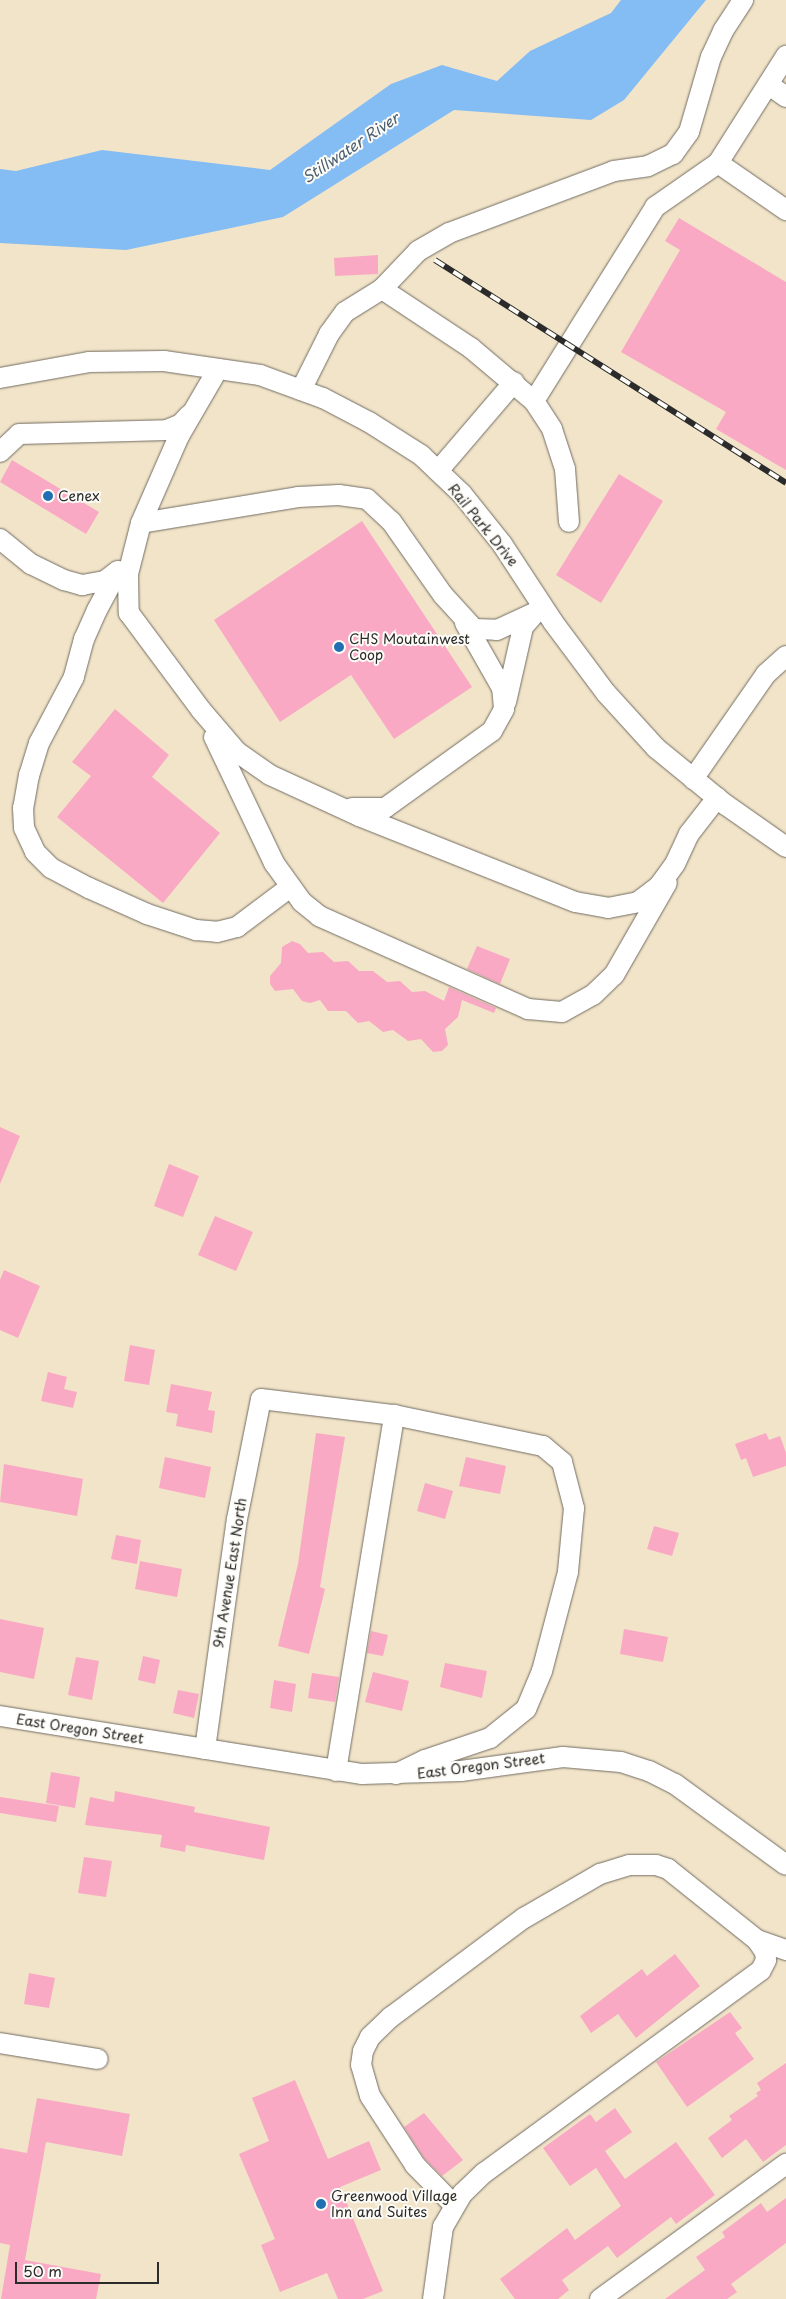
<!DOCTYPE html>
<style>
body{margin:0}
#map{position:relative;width:786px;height:2299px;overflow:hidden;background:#f2e4c9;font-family:"Playpen Sans",sans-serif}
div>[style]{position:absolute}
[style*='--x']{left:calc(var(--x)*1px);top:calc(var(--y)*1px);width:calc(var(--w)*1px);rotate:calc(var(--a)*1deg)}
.water>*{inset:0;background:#84bcf4}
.building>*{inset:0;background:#f9a9c4}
.roads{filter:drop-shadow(0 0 1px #716c62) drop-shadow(0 0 1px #716c62)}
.minor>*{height:20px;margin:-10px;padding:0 10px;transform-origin:10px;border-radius:10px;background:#fff}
.rail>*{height:5.5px;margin-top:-2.75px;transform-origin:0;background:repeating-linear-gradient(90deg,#fdfcf7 0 11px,#2b2b2b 0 22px);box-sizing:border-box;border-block:1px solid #2b2b2b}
.dots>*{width:14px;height:14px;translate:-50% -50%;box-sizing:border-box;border:2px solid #fdfcf7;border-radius:50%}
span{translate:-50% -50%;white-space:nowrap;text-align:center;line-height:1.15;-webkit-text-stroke:4px #fdfcf7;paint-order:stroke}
.poi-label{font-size:14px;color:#2b2b2b}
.left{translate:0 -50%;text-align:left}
.street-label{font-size:14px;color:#2b2b2b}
.water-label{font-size:15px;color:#4a5e71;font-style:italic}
.scale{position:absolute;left:15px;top:2262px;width:144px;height:22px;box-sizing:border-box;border:2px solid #2b2b2b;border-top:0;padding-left:6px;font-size:15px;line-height:18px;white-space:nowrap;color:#2b2b2b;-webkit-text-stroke:4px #fdfcf7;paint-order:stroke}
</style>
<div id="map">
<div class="water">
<div style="clip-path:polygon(621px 0,706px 0,624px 100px,591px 120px,454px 110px,283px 217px,126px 250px,0 243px,0 169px,16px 171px,102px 150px,270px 170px,391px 84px,442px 65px,497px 81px,530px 51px,611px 13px)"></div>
</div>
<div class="building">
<div style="clip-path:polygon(679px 218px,786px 282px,786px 470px,716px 429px,726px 412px,621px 352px,680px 250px,665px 241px)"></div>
<div style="clip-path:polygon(378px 255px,378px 274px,335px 276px,334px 258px)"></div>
<div style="clip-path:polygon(12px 460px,99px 512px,86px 534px,0 482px)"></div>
<div style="clip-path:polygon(619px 474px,663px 501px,601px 603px,556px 575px)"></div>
<div style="clip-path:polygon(362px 521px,472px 687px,394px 739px,351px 675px,280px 722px,214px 620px)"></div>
<div style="clip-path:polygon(115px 709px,169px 755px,152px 777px,220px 833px,163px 903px,57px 817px,91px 776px,72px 762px)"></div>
<div style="clip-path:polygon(292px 941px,300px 944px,308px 953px,323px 952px,334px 962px,348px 961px,359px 971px,373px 971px,387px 982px,400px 981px,412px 992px,425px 991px,444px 1001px,449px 987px,496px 1008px,494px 1013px,462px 1000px,458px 1017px,445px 1029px,448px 1045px,442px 1051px,433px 1052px,421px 1039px,408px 1041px,393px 1030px,383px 1032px,369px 1021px,358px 1023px,346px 1011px,328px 1011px,320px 1000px,310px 1003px,302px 1001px,293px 989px,275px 991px,270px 984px,270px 976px,281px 963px,282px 947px)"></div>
<div style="clip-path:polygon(477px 946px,510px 959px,500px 984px,467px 969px)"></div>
<div style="clip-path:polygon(0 1127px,20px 1136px,0 1184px)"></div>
<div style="clip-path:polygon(169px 1164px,199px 1176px,183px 1217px,154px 1206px)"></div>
<div style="clip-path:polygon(215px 1216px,253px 1232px,236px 1271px,198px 1255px)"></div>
<div style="clip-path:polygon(4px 1270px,40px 1286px,18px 1338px,0 1330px,0 1280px)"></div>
<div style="clip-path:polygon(130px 1345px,155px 1350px,149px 1385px,124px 1381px)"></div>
<div style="clip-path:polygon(48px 1372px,67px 1377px,64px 1389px,77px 1392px,73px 1408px,41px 1401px)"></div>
<div style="clip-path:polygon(171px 1384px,212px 1392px,208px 1410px,215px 1411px,212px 1433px,176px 1426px,178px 1414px,166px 1412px)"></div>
<div style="clip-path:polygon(316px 1433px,345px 1437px,320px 1587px,325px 1589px,309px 1654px,278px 1646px,298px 1564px)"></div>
<div style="clip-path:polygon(766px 1433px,769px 1440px,780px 1436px,786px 1453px,786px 1466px,753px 1477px,746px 1458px,741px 1460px,735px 1444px)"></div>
<div style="clip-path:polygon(165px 1457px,211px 1467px,205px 1498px,159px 1488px)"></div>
<div style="clip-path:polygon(466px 1457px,506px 1466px,500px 1494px,459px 1486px)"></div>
<div style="clip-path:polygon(4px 1464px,83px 1479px,77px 1516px,0 1502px)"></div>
<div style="clip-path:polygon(425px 1483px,453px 1491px,445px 1519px,417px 1511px)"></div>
<div style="clip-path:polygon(654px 1526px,679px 1533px,672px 1556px,647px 1549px)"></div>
<div style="clip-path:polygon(116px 1535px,141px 1540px,137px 1564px,111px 1559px)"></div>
<div style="clip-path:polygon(140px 1561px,182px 1569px,177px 1597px,135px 1589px)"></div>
<div style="clip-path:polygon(0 1619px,44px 1628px,34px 1679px,0 1672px)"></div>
<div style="clip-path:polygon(624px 1629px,668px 1637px,663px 1662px,620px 1654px)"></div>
<div style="clip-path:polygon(371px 1631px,388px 1635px,383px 1656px,367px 1653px)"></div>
<div style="clip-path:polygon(143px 1656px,160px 1660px,155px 1684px,138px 1680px)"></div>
<div style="clip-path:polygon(76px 1657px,99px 1661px,92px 1700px,68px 1695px)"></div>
<div style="clip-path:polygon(445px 1663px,487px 1671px,482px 1698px,440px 1687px)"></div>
<div style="clip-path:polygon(373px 1672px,409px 1681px,402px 1711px,365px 1702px)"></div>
<div style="clip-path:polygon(312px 1673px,339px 1677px,335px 1702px,308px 1698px)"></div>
<div style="clip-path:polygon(274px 1680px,296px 1684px,292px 1712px,270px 1708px)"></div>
<div style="clip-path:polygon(178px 1690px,199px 1694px,194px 1718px,173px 1713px)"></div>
<div style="clip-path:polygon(51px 1772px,80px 1777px,75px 1808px,46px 1803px)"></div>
<div style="clip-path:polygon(115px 1791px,195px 1807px,194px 1812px,270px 1827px,264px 1860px,186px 1845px,185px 1852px,160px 1847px,162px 1835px,85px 1825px,90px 1797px,114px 1802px)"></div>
<div style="clip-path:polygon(0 1797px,59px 1806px,56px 1822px,0 1813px)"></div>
<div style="clip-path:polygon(84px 1857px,112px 1861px,106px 1897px,78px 1893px)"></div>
<div style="clip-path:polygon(675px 1954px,700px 1986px,636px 2038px,618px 2014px,591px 2033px,580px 2016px,642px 1969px,647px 1976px)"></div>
<div style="clip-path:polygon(29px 1973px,55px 1978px,49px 2008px,24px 2004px)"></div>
<div style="clip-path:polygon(730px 2012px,742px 2028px,735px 2033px,754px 2059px,687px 2107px,656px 2062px)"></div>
<div style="clip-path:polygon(786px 2063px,786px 2145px,763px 2162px,746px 2139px,722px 2158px,708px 2138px,732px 2120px,729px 2116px,758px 2096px,756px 2093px,761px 2090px,757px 2083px)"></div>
<div style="clip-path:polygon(295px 2080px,328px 2159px,369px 2141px,381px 2170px,340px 2187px,383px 2291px,363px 2299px,338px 2299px,327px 2273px,280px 2292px,261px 2245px,275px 2239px,239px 2154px,269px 2141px,252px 2098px)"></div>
<div style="clip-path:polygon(37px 2098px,130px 2114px,122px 2156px,46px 2142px,25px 2260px,101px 2274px,96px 2299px,1px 2299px,10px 2245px,0 2243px,0 2148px,27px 2153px)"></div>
<div style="clip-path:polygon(615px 2108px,632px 2132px,605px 2151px,625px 2179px,676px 2142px,715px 2195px,676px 2224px,671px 2217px,617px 2258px,608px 2246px,562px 2280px,569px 2290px,558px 2299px,515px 2299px,500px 2279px,567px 2228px,575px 2240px,621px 2206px,596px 2168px,570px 2186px,543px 2148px,590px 2114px,596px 2122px)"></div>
<div style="clip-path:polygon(424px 2113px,463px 2160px,442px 2176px,424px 2158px,404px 2127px)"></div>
<div style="clip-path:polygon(786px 2198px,786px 2243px,731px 2284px,737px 2292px,727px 2299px,665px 2299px,705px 2270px,696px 2257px,725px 2237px,722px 2232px,761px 2203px,767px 2212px)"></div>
</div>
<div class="roads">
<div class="minor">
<div style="--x:769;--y:85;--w:21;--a:35"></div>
<div style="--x:718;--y:163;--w:83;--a:34.7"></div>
<div style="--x:382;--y:289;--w:107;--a:33.5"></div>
<div style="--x:471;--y:348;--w:82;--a:40.1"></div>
<div style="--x:534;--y:401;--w:33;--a:57"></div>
<div style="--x:552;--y:429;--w:42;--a:72"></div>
<div style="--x:565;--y:469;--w:53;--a:85.7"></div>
<div style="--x:218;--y:369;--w:78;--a:120.2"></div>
<div style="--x:179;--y:436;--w:95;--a:113.6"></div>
<div style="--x:141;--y:523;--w:53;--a:104.3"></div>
<div style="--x:128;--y:574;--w:39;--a:89"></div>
<div style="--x:129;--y:613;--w:121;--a:53.4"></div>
<div style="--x:201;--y:710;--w:55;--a:49.4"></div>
<div style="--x:237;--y:752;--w:40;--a:34.9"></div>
<div style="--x:270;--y:775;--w:98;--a:24.7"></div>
<div style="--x:359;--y:816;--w:232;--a:21.7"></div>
<div style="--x:575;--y:902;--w:34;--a:10"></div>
<div style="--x:608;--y:908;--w:31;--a:-11"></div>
<div style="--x:638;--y:902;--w:26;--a:-37"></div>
<div style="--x:659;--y:886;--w:27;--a:-54"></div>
<div style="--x:675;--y:864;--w:33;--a:-65"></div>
<div style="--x:689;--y:834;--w:46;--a:-52.1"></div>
<div style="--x:0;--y:378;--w:90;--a:-10.2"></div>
<div style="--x:89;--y:362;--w:75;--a:-0.8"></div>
<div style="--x:164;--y:361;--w:97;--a:8.3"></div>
<div style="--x:260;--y:375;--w:67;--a:20.1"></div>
<div style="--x:323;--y:398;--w:52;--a:27.6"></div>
<div style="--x:369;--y:422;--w:62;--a:32.4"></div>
<div style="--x:421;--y:455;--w:57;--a:43.6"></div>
<div style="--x:462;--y:494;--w:64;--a:51.3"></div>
<div style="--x:502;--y:544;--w:93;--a:56.8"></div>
<div style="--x:553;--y:622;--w:89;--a:53.3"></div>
<div style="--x:606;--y:693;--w:74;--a:47.7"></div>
<div style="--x:656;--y:748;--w:90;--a:39.2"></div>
<div style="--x:726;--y:805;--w:73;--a:35"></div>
<div style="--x:301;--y:390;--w:63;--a:-63.4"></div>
<div style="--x:329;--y:334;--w:27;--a:-54"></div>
<div style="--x:345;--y:312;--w:44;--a:-31.9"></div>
<div style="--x:382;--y:289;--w:52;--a:-46.5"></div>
<div style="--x:418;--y:251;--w:36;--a:-30"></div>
<div style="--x:449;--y:233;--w:176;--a:-20.6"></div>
<div style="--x:614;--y:171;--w:34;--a:-8"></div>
<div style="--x:648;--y:166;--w:28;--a:-26"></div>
<div style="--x:673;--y:154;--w:27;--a:-54"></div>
<div style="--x:689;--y:132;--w:78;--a:-73.7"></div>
<div style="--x:711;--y:57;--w:29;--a:-65"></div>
<div style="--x:723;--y:31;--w:37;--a:-57"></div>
<div style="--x:534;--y:401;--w:229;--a:-58"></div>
<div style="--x:655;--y:207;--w:77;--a:-34.9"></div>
<div style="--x:718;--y:163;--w:127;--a:-57.6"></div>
<div style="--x:0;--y:452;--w:26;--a:-43"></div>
<div style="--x:19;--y:434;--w:148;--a:-1.5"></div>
<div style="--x:167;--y:430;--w:15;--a:-23"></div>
<div style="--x:181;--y:424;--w:12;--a:-48"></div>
<div style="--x:438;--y:471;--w:117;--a:-49.5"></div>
<div style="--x:141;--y:523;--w:159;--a:-9.4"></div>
<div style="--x:298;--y:497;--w:41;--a:-2.8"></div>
<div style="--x:339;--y:495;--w:28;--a:8"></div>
<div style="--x:367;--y:499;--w:33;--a:43"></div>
<div style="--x:391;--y:521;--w:90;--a:54.9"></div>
<div style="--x:443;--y:595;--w:46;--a:47.6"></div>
<div style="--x:474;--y:629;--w:23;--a:2"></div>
<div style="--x:497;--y:630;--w:43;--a:-24.8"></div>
<div style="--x:0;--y:539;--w:40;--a:39"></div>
<div style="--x:31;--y:564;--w:37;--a:26"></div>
<div style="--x:64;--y:580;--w:19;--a:16"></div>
<div style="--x:82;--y:585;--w:23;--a:-10"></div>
<div style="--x:105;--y:581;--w:16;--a:-38"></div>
<div style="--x:118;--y:571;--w:44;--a:118.3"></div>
<div style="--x:97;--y:610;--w:32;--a:114"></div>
<div style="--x:84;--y:639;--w:39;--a:105"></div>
<div style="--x:74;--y:677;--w:75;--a:117.9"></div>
<div style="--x:39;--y:743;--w:34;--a:107"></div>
<div style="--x:29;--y:775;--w:34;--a:100"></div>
<div style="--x:23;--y:808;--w:20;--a:87"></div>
<div style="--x:24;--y:828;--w:26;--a:65"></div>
<div style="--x:35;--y:852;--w:23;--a:45"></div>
<div style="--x:51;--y:868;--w:43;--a:27.8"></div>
<div style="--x:89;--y:888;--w:64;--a:24.1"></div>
<div style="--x:147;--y:914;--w:52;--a:18.1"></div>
<div style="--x:196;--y:930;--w:21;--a:5"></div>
<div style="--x:217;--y:932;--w:21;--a:-14"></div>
<div style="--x:237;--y:927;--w:65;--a:-36.9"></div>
<div style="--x:506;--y:702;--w:77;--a:-77.2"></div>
<div style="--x:523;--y:627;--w:18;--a:-49"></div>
<div style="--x:214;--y:737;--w:140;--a:64.5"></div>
<div style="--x:274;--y:863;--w:48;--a:54.3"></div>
<div style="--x:302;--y:902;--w:22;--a:39"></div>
<div style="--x:319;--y:916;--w:229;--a:24"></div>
<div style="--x:528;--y:1009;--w:34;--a:5"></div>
<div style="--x:562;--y:1012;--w:35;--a:-29"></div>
<div style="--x:593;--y:995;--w:29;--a:-44"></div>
<div style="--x:614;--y:975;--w:106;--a:-60.1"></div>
<div style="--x:693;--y:779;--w:128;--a:-55.2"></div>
<div style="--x:766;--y:674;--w:27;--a:-42"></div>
<div style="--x:352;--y:808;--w:33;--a:0"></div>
<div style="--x:385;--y:808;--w:132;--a:-35.7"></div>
<div style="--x:492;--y:731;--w:25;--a:-61"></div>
<div style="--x:504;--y:709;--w:21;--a:-95"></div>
<div style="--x:502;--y:688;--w:75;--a:-119.6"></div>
<div style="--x:0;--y:1716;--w:367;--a:9.1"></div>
<div style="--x:362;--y:1774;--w:99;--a:-1.7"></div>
<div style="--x:461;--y:1771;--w:103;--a:-7.8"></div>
<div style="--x:563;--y:1757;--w:58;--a:4.9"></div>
<div style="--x:621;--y:1762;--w:29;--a:18"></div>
<div style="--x:649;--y:1771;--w:29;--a:27"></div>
<div style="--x:675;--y:1784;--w:137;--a:36.1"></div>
<div style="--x:205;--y:1749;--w:232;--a:-82.1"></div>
<div style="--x:237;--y:1519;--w:122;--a:-78.7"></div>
<div style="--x:261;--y:1399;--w:134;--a:6.9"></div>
<div style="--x:394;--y:1415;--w:152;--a:11.8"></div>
<div style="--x:543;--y:1446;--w:25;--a:40"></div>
<div style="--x:562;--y:1462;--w:48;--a:75.4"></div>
<div style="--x:574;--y:1508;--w:64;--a:95.4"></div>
<div style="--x:568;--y:1572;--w:102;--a:104.7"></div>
<div style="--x:542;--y:1671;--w:41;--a:112.8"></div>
<div style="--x:526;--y:1709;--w:46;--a:141.1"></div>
<div style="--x:490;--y:1738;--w:69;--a:161.3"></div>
<div style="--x:425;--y:1760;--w:32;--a:154"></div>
<div style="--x:336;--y:1771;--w:361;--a:-80.7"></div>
<div style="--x:0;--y:2043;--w:99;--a:9.3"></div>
<div style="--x:454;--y:2205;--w:56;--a:-134.3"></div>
<div style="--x:415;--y:2165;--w:82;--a:-123.1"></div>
<div style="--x:370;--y:2096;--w:32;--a:-106"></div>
<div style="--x:361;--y:2065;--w:14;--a:-82"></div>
<div style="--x:363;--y:2051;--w:16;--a:-63"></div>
<div style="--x:370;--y:2037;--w:29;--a:-44"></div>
<div style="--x:391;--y:2017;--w:166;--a:-36.7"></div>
<div style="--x:524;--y:1918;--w:88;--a:-30.1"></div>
<div style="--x:600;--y:1874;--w:31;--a:-17"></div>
<div style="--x:630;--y:1865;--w:26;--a:0"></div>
<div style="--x:656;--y:1865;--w:13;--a:18"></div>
<div style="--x:668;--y:1869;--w:114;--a:38.6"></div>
<div style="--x:757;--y:1940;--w:31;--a:19"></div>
<div style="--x:433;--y:2299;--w:73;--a:-82.1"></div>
<div style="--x:443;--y:2227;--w:39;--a:-60"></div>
<div style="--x:463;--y:2193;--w:29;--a:-44"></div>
<div style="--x:484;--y:2173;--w:343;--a:-36.2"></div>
<div style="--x:761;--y:1970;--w:11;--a:-63"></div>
<div style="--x:766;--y:1960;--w:8;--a:-97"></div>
<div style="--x:765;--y:1952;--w:14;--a:-124"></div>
<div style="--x:600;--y:2299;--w:230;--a:-36"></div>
</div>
</div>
<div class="rail">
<div style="--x:435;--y:260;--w:416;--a:32.4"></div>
</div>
<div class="dots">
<div style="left:48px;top:496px;background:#1f6fb2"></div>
<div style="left:339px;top:647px;background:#1f6fb2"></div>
<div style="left:321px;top:2204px;background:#1f6fb2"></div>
</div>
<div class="poi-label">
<span class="left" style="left:58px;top:496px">Cenex</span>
<span class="left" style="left:349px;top:647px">CHS Moutainwest<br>Coop</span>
<span class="left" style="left:331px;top:2204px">Greenwood Village<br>Inn and Suites</span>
</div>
<div class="street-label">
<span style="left:483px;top:525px;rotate:51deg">Rail Park Drive</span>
<span style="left:230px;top:1573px;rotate:-81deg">9th Avenue East North</span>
<span style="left:80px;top:1729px;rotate:9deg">East Oregon Street</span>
<span style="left:481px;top:1766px;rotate:-7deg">East Oregon Street</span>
</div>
<div class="water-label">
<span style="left:350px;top:147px;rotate:-34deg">Stillwater River</span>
</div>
<div class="scale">50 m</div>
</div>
